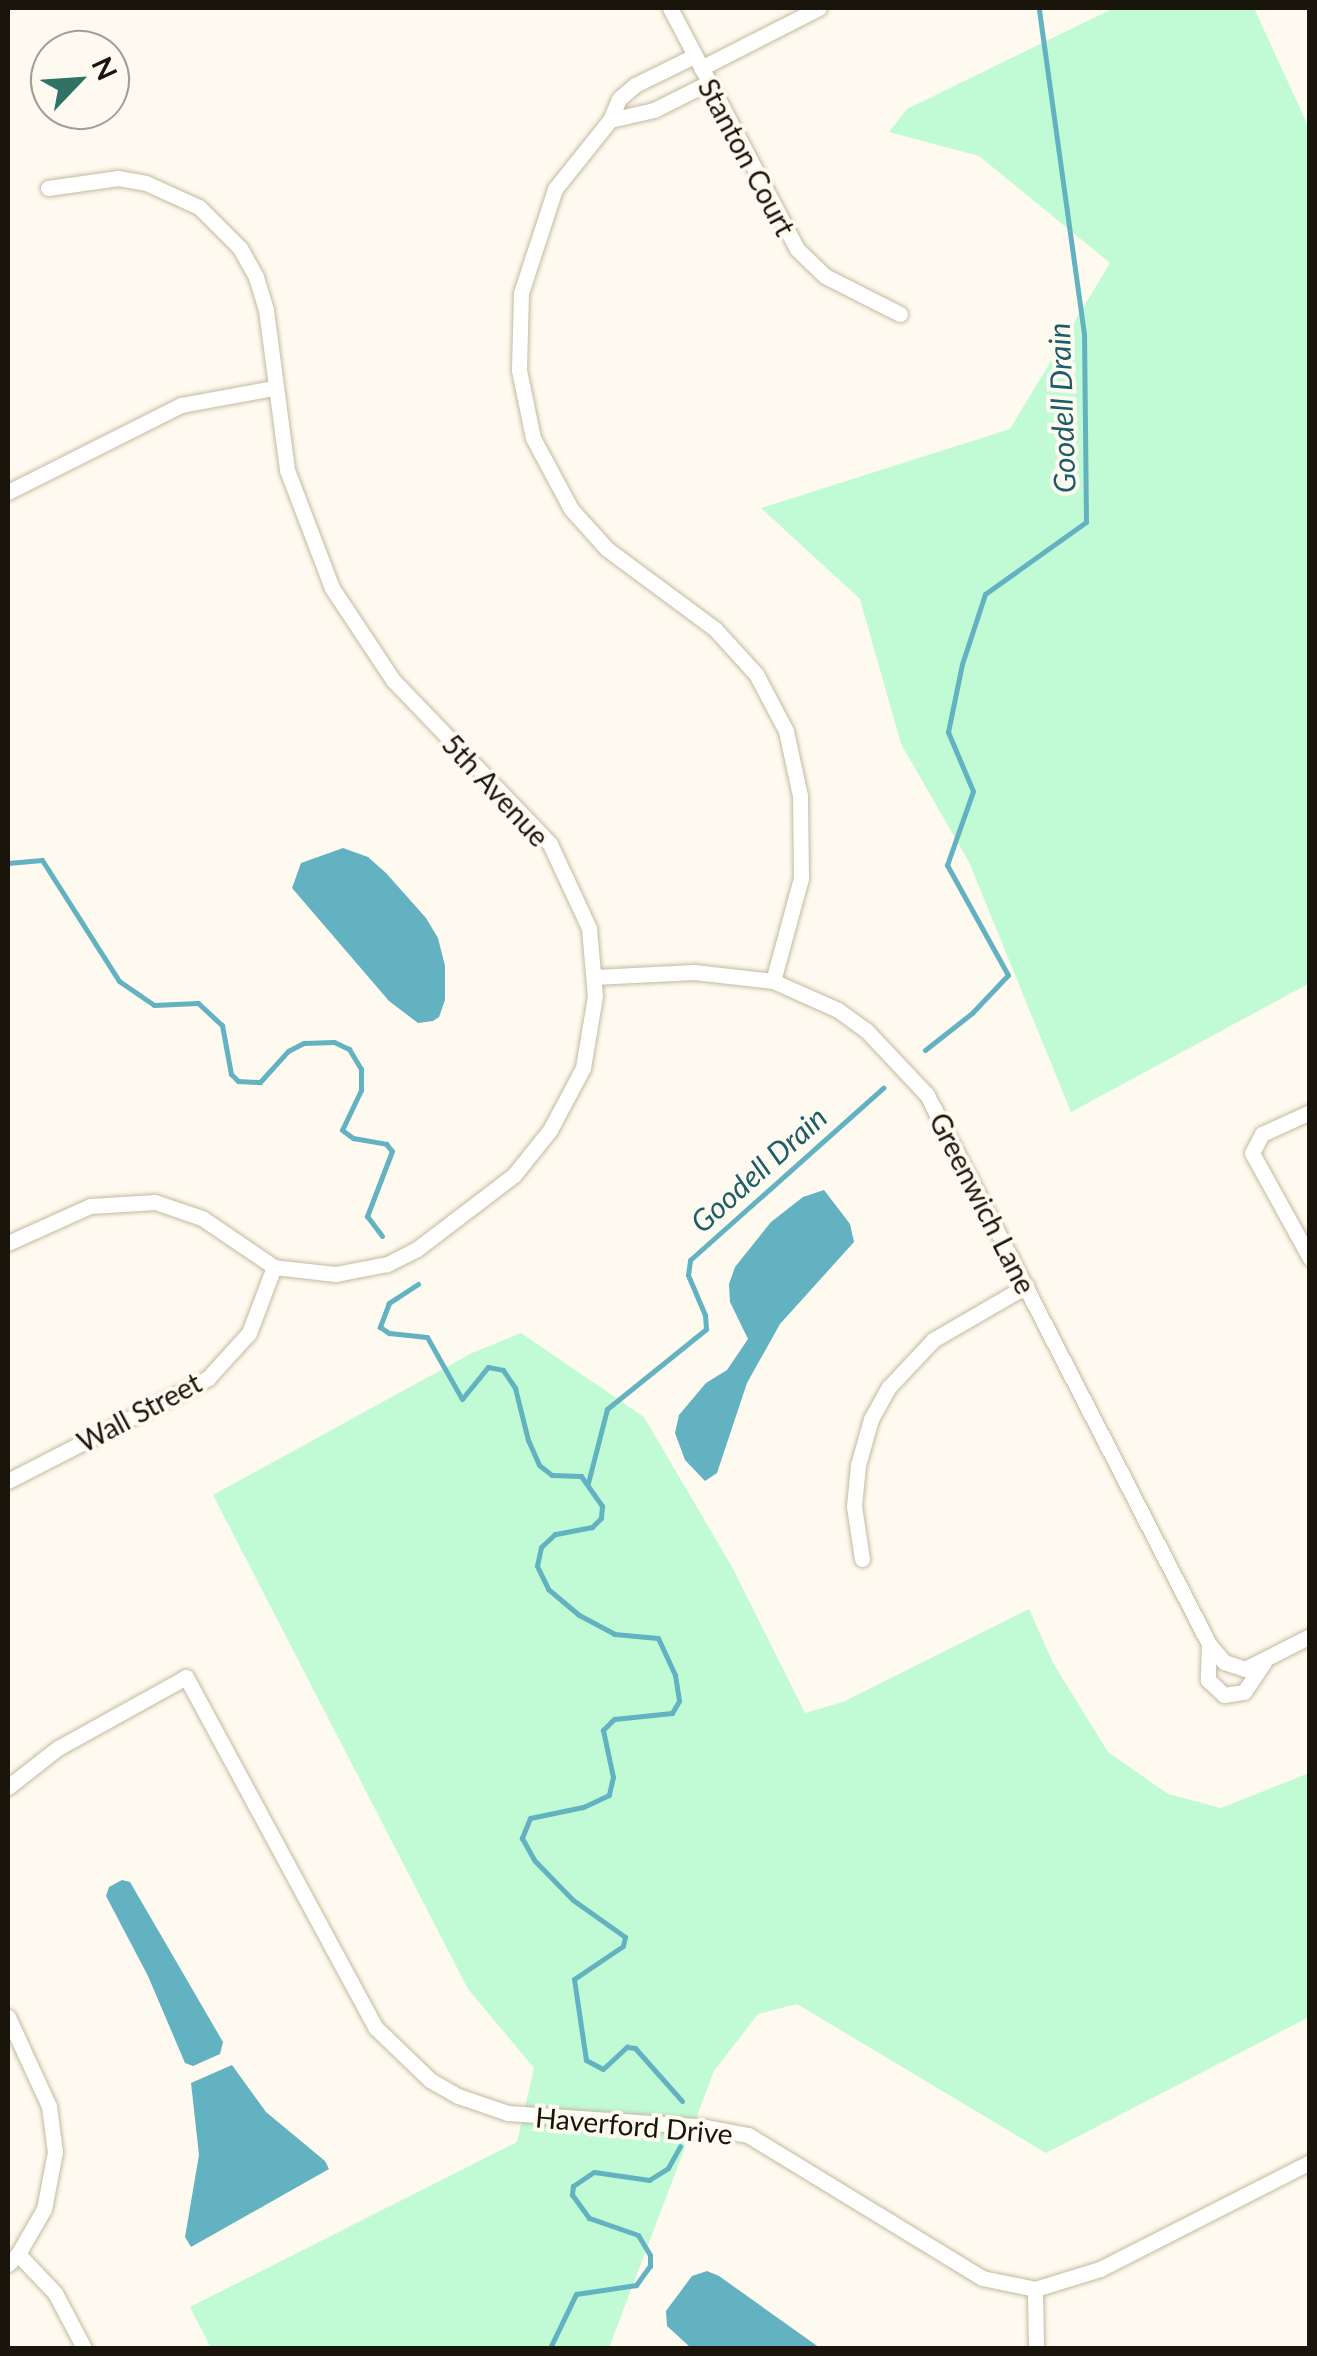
<!DOCTYPE html>
<style>
body{margin:0}
#map{position:relative;width:1317px;height:2356px;overflow:hidden;background:#fefaef;font-family:Lato,sans-serif}
div>[style]{position:absolute}
[style*='--x']{left:calc(var(--x)*1px);top:calc(var(--y)*1px);width:calc(var(--w)*1px);rotate:calc(var(--a)*1deg)}
.green>*{inset:0;background:#c1fbd5}
.water>*{inset:0;background:#63b2c2}
.stream>*{height:5px;margin:-2.5px;padding:0 2.5px;transform-origin:2.5px;border-radius:2.5px;background:#63b2c2}
.roads{filter:drop-shadow(0 0 2px #c4b9a0) drop-shadow(0 0 2px #c4b9a0)}
.minor>*{height:15px;margin:-7.5px;padding:0 7.5px;transform-origin:7.5px;border-radius:7.5px;background:#fff}
span{translate:-50% -50%;white-space:nowrap;text-align:center;line-height:1.15;-webkit-text-stroke:8px #fefaef;paint-order:stroke}
.street-label{font-size:28px;color:#19150b}
.water-label{font-size:30px;color:#1c5d69;font-style:italic}
.frame{position:absolute;inset:0;border:10px solid #19150b;pointer-events:none}
.north{position:absolute;left:30px;top:30px;width:100px;height:100px;box-sizing:border-box;background:#fefaef;border:2px solid #a29e94;border-radius:50%;rotate:65deg;font-size:28px;font-weight:700;line-height:40px;text-align:center;color:#19150b}
.north::after{content:'';display:block;margin:auto;width:35px;height:45px;background:#307366;clip-path:polygon(50% 0,100% 100%,50% 72%,0 100%)}
</style>
<div id="map">
<div class="green">
<div style="clip-path:polygon(1114px 8px,1254px 8px,1309px 128px,1310px 983px,1071px 1112px,969px 862px,901px 744px,860px 599px,761px 508px,1010px 429px,1110px 263px,979px 156px,889px 132px,907px 109px)"></div>
<div style="clip-path:polygon(521px 1333px,644px 1417px,732px 1567px,805px 1713px,843px 1702px,1029px 1609px,1053px 1663px,1108px 1752px,1168px 1794px,1221px 1808px,1309px 1773px,1309px 2017px,1046px 2153px,797px 2004px,758px 2014px,714px 2071px,609px 2348px,211px 2348px,190px 2307px,517px 2142px,534px 2068px,468px 1989px,213px 1495px,472px 1353px)"></div>
</div>
<div class="water">
<div style="clip-path:polygon(343px 848px,368px 857px,386px 873px,426px 918px,438px 938px,445px 966px,445px 1000px,439px 1017px,433px 1021px,418px 1023px,389px 1001px,292px 888px,301px 863px)"></div>
<div style="clip-path:polygon(824px 1190px,850px 1224px,854px 1242px,780px 1324px,747px 1383px,717px 1473px,705px 1481px,685px 1460px,675px 1433px,679px 1415px,706px 1383px,727px 1370px,748px 1339px,730px 1302px,729px 1284px,735px 1267px,771px 1222px,803px 1197px)"></div>
<div style="clip-path:polygon(122px 1880px,130px 1882px,223px 2042px,220px 2054px,193px 2066px,185px 2063px,148px 1976px,106px 1896px,109px 1887px)"></div>
<div style="clip-path:polygon(232px 2065px,266px 2112px,325px 2161px,329px 2169px,191px 2247px,185px 2237px,199px 2155px,191px 2083px)"></div>
<div style="clip-path:polygon(707px 2271px,719px 2276px,820px 2348px,691px 2348px,667px 2326px,666px 2311px,692px 2276px)"></div>
</div>
<div class="stream">
<div style="--x:8;--y:863;--w:34;--a:-5"></div>
<div style="--x:42;--y:860;--w:143;--a:57.5"></div>
<div style="--x:119;--y:981;--w:42;--a:34.4"></div>
<div style="--x:154;--y:1005;--w:44;--a:-2.6"></div>
<div style="--x:198;--y:1003;--w:33;--a:43"></div>
<div style="--x:222;--y:1025;--w:50;--a:79.6"></div>
<div style="--x:231;--y:1074;--w:10;--a:45"></div>
<div style="--x:238;--y:1081;--w:22;--a:3"></div>
<div style="--x:260;--y:1082;--w:42;--a:-47.9"></div>
<div style="--x:288;--y:1051;--w:18;--a:-27"></div>
<div style="--x:304;--y:1043;--w:30;--a:-2"></div>
<div style="--x:334;--y:1042;--w:17;--a:25"></div>
<div style="--x:349;--y:1049;--w:23;--a:59"></div>
<div style="--x:361;--y:1069;--w:21;--a:90"></div>
<div style="--x:361;--y:1090;--w:44;--a:115.4"></div>
<div style="--x:342;--y:1130;--w:14;--a:36"></div>
<div style="--x:353;--y:1138;--w:34;--a:10"></div>
<div style="--x:386;--y:1144;--w:9;--a:49"></div>
<div style="--x:392;--y:1151;--w:70;--a:111"></div>
<div style="--x:367;--y:1216;--w:25;--a:53"></div>
<div style="--x:925;--y:1050;--w:60;--a:-38.2"></div>
<div style="--x:972;--y:1013;--w:52;--a:-46.5"></div>
<div style="--x:1008;--y:975;--w:126;--a:-119"></div>
<div style="--x:947;--y:865;--w:78;--a:-70.6"></div>
<div style="--x:973;--y:791;--w:64;--a:-113"></div>
<div style="--x:948;--y:732;--w:69;--a:-78.4"></div>
<div style="--x:962;--y:664;--w:74;--a:-71.8"></div>
<div style="--x:985;--y:594;--w:124;--a:-35.5"></div>
<div style="--x:1086;--y:522;--w:188;--a:-90.6"></div>
<div style="--x:1084;--y:334;--w:329;--a:-97.9"></div>
<div style="--x:418;--y:1284;--w:35;--a:147"></div>
<div style="--x:389;--y:1303;--w:26;--a:111"></div>
<div style="--x:380;--y:1327;--w:11;--a:34"></div>
<div style="--x:389;--y:1333;--w:38;--a:6"></div>
<div style="--x:427;--y:1337;--w:71;--a:60.6"></div>
<div style="--x:462;--y:1399;--w:41;--a:-50.9"></div>
<div style="--x:488;--y:1367;--w:15;--a:11"></div>
<div style="--x:503;--y:1370;--w:22;--a:56"></div>
<div style="--x:515;--y:1388;--w:54;--a:76"></div>
<div style="--x:528;--y:1440;--w:27;--a:66"></div>
<div style="--x:539;--y:1465;--w:16;--a:38"></div>
<div style="--x:552;--y:1475;--w:29;--a:2"></div>
<div style="--x:581;--y:1476;--w:37;--a:55"></div>
<div style="--x:602;--y:1506;--w:12;--a:95"></div>
<div style="--x:601;--y:1518;--w:13;--a:135"></div>
<div style="--x:592;--y:1527;--w:38;--a:169"></div>
<div style="--x:555;--y:1534;--w:19;--a:137"></div>
<div style="--x:541;--y:1547;--w:19;--a:102"></div>
<div style="--x:537;--y:1566;--w:25;--a:64"></div>
<div style="--x:548;--y:1589;--w:40;--a:40"></div>
<div style="--x:579;--y:1615;--w:40;--a:28"></div>
<div style="--x:614;--y:1634;--w:44;--a:5.2"></div>
<div style="--x:658;--y:1638;--w:41;--a:65.3"></div>
<div style="--x:675;--y:1675;--w:26;--a:81"></div>
<div style="--x:679;--y:1701;--w:14;--a:120"></div>
<div style="--x:672;--y:1713;--w:58;--a:174.1"></div>
<div style="--x:614;--y:1719;--w:16;--a:135"></div>
<div style="--x:603;--y:1730;--w:48;--a:78"></div>
<div style="--x:613;--y:1777;--w:18;--a:103"></div>
<div style="--x:609;--y:1795;--w:29;--a:155"></div>
<div style="--x:583;--y:1807;--w:54;--a:168.3"></div>
<div style="--x:530;--y:1818;--w:22;--a:112"></div>
<div style="--x:522;--y:1838;--w:26;--a:61"></div>
<div style="--x:535;--y:1861;--w:54;--a:45.7"></div>
<div style="--x:573;--y:1900;--w:64;--a:35.4"></div>
<div style="--x:625;--y:1937;--w:9;--a:103"></div>
<div style="--x:623;--y:1946;--w:59;--a:146"></div>
<div style="--x:574;--y:1979;--w:82;--a:81.6"></div>
<div style="--x:586;--y:2060;--w:19;--a:28"></div>
<div style="--x:603;--y:2069;--w:33;--a:-43"></div>
<div style="--x:627;--y:2047;--w:8;--a:7"></div>
<div style="--x:635;--y:2048;--w:71;--a:48.4"></div>
<div style="--x:588;--y:1483;--w:76;--a:-75.6"></div>
<div style="--x:607;--y:1409;--w:127;--a:-38.9"></div>
<div style="--x:706;--y:1329;--w:14;--a:-94"></div>
<div style="--x:705;--y:1315;--w:43;--a:-113"></div>
<div style="--x:688;--y:1275;--w:15;--a:-82"></div>
<div style="--x:690;--y:1260;--w:259;--a:-41.7"></div>
<div style="--x:550;--y:2348;--w:60;--a:-64.3"></div>
<div style="--x:576;--y:2294;--w:61;--a:-8.5"></div>
<div style="--x:636;--y:2285;--w:24;--a:-54"></div>
<div style="--x:650;--y:2266;--w:11;--a:-90"></div>
<div style="--x:650;--y:2255;--w:23;--a:-121"></div>
<div style="--x:638;--y:2235;--w:52;--a:-160.9"></div>
<div style="--x:589;--y:2218;--w:29;--a:-126"></div>
<div style="--x:572;--y:2195;--w:9;--a:-84"></div>
<div style="--x:573;--y:2186;--w:25;--a:-34"></div>
<div style="--x:594;--y:2172;--w:56;--a:8.3"></div>
<div style="--x:649;--y:2180;--w:22;--a:-32"></div>
<div style="--x:668;--y:2168;--w:25;--a:-61"></div>
</div>
<div class="roads">
<div class="minor">
<div style="--x:670;--y:8;--w:272;--a:62.2"></div>
<div style="--x:797;--y:249;--w:39;--a:44"></div>
<div style="--x:825;--y:276;--w:84;--a:26.9"></div>
<div style="--x:694;--y:56;--w:66;--a:153.8"></div>
<div style="--x:635;--y:85;--w:21;--a:139"></div>
<div style="--x:619;--y:99;--w:23;--a:113"></div>
<div style="--x:610;--y:120;--w:88;--a:128.6"></div>
<div style="--x:555;--y:189;--w:109;--a:108.1"></div>
<div style="--x:521;--y:293;--w:77;--a:91.5"></div>
<div style="--x:519;--y:370;--w:69;--a:78.4"></div>
<div style="--x:533;--y:438;--w:81;--a:61.8"></div>
<div style="--x:571;--y:509;--w:54;--a:48"></div>
<div style="--x:607;--y:549;--w:134;--a:36.5"></div>
<div style="--x:715;--y:629;--w:61;--a:47.7"></div>
<div style="--x:756;--y:674;--w:64;--a:62.2"></div>
<div style="--x:786;--y:731;--w:66;--a:77.8"></div>
<div style="--x:800;--y:796;--w:82;--a:89.3"></div>
<div style="--x:801;--y:878;--w:107;--a:105.2"></div>
<div style="--x:701;--y:68;--w:132;--a:-27"></div>
<div style="--x:610;--y:120;--w:45;--a:-12.8"></div>
<div style="--x:654;--y:110;--w:60;--a:-26.6"></div>
<div style="--x:48;--y:188;--w:71;--a:-8.1"></div>
<div style="--x:118;--y:178;--w:28;--a:10"></div>
<div style="--x:146;--y:183;--w:58;--a:24.4"></div>
<div style="--x:199;--y:207;--w:58;--a:45"></div>
<div style="--x:240;--y:248;--w:33;--a:61"></div>
<div style="--x:256;--y:277;--w:34;--a:73"></div>
<div style="--x:266;--y:310;--w:161;--a:82.5"></div>
<div style="--x:287;--y:470;--w:126;--a:69.1"></div>
<div style="--x:332;--y:588;--w:110;--a:56.5"></div>
<div style="--x:393;--y:680;--w:227;--a:46.2"></div>
<div style="--x:550;--y:844;--w:93;--a:65.1"></div>
<div style="--x:589;--y:928;--w:68;--a:85"></div>
<div style="--x:595;--y:996;--w:73;--a:99.5"></div>
<div style="--x:583;--y:1068;--w:70;--a:118"></div>
<div style="--x:550;--y:1130;--w:58;--a:128.7"></div>
<div style="--x:514;--y:1175;--w:122;--a:142.7"></div>
<div style="--x:417;--y:1249;--w:34;--a:153"></div>
<div style="--x:387;--y:1264;--w:53;--a:169.1"></div>
<div style="--x:335;--y:1274;--w:61;--a:-173.5"></div>
<div style="--x:8;--y:492;--w:194;--a:-26.7"></div>
<div style="--x:181;--y:405;--w:94;--a:-10.5"></div>
<div style="--x:594;--y:977;--w:100;--a:-2.9"></div>
<div style="--x:694;--y:972;--w:80;--a:6.5"></div>
<div style="--x:773;--y:981;--w:71;--a:24"></div>
<div style="--x:838;--y:1010;--w:36;--a:36"></div>
<div style="--x:867;--y:1031;--w:88;--a:46.8"></div>
<div style="--x:927;--y:1095;--w:617;--a:62.81"></div>
<div style="--x:1209;--y:1644;--w:23;--a:50"></div>
<div style="--x:1224;--y:1662;--w:22;--a:18"></div>
<div style="--x:1245;--y:1669;--w:73;--a:-26.9"></div>
<div style="--x:1310;--y:1112;--w:53;--a:155.4"></div>
<div style="--x:1262;--y:1134;--w:21;--a:118"></div>
<div style="--x:1252;--y:1153;--w:120;--a:61.1"></div>
<div style="--x:8;--y:1243;--w:90;--a:-24.3"></div>
<div style="--x:90;--y:1206;--w:65;--a:-3.5"></div>
<div style="--x:155;--y:1202;--w:50;--a:18.8"></div>
<div style="--x:202;--y:1218;--w:87;--a:34.2"></div>
<div style="--x:8;--y:1481;--w:225;--a:-27.2"></div>
<div style="--x:208;--y:1378;--w:61;--a:-47.7"></div>
<div style="--x:249;--y:1333;--w:71;--a:-69.3"></div>
<div style="--x:862;--y:1559;--w:54;--a:-98.6"></div>
<div style="--x:854;--y:1506;--w:41;--a:-84.4"></div>
<div style="--x:858;--y:1465;--w:48;--a:-74.2"></div>
<div style="--x:871;--y:1419;--w:37;--a:-61"></div>
<div style="--x:889;--y:1387;--w:64;--a:-46.9"></div>
<div style="--x:933;--y:1340;--w:108;--a:-30.1"></div>
<div style="--x:1209;--y:1644;--w:36;--a:92"></div>
<div style="--x:1208;--y:1680;--w:22;--a:43"></div>
<div style="--x:1224;--y:1695;--w:20;--a:-9"></div>
<div style="--x:1244;--y:1692;--w:36;--a:-56"></div>
<div style="--x:8;--y:1787;--w:63;--a:-38"></div>
<div style="--x:58;--y:1748;--w:146;--a:-29"></div>
<div style="--x:186;--y:1677;--w:399;--a:61.6"></div>
<div style="--x:376;--y:2028;--w:75;--a:43.9"></div>
<div style="--x:430;--y:2080;--w:32;--a:30"></div>
<div style="--x:458;--y:2096;--w:53;--a:18.8"></div>
<div style="--x:508;--y:2113;--w:198;--a:4"></div>
<div style="--x:706;--y:2127;--w:43;--a:10.8"></div>
<div style="--x:748;--y:2135;--w:274;--a:31.4"></div>
<div style="--x:982;--y:2278;--w:54;--a:11.7"></div>
<div style="--x:1035;--y:2289;--w:68;--a:-17.1"></div>
<div style="--x:1100;--y:2269;--w:236;--a:-27"></div>
<div style="--x:8;--y:2017;--w:98;--a:65.3"></div>
<div style="--x:49;--y:2106;--w:46;--a:82.6"></div>
<div style="--x:55;--y:2152;--w:58;--a:100.9"></div>
<div style="--x:44;--y:2209;--w:52;--a:120"></div>
<div style="--x:18;--y:2254;--w:14;--a:135"></div>
<div style="--x:18;--y:2254;--w:54;--a:46.5"></div>
<div style="--x:55;--y:2293;--w:62;--a:62.2"></div>
<div style="--x:1035;--y:2289;--w:59;--a:89"></div>
</div>
</div>
<div class="street-label">
<span style="left:747px;top:157px;rotate:62deg">Stanton Court</span>
<span style="left:496px;top:790px;rotate:47deg">5th Avenue</span>
<span style="left:983px;top:1203px;rotate:63deg">Greenwich Lane</span>
<span style="left:139px;top:1412px;rotate:-28deg">Wall Street</span>
<span style="left:634px;top:2125px;rotate:5deg">Haverford Drive</span>
</div>
<div class="water-label">
<span style="left:1061px;top:408px;rotate:-92deg">Goodell Drain</span>
<span style="left:758px;top:1169px;rotate:-42deg">Goodell Drain</span>
</div>
<div class="frame"></div>
<div class="north">N</div>
</div>
